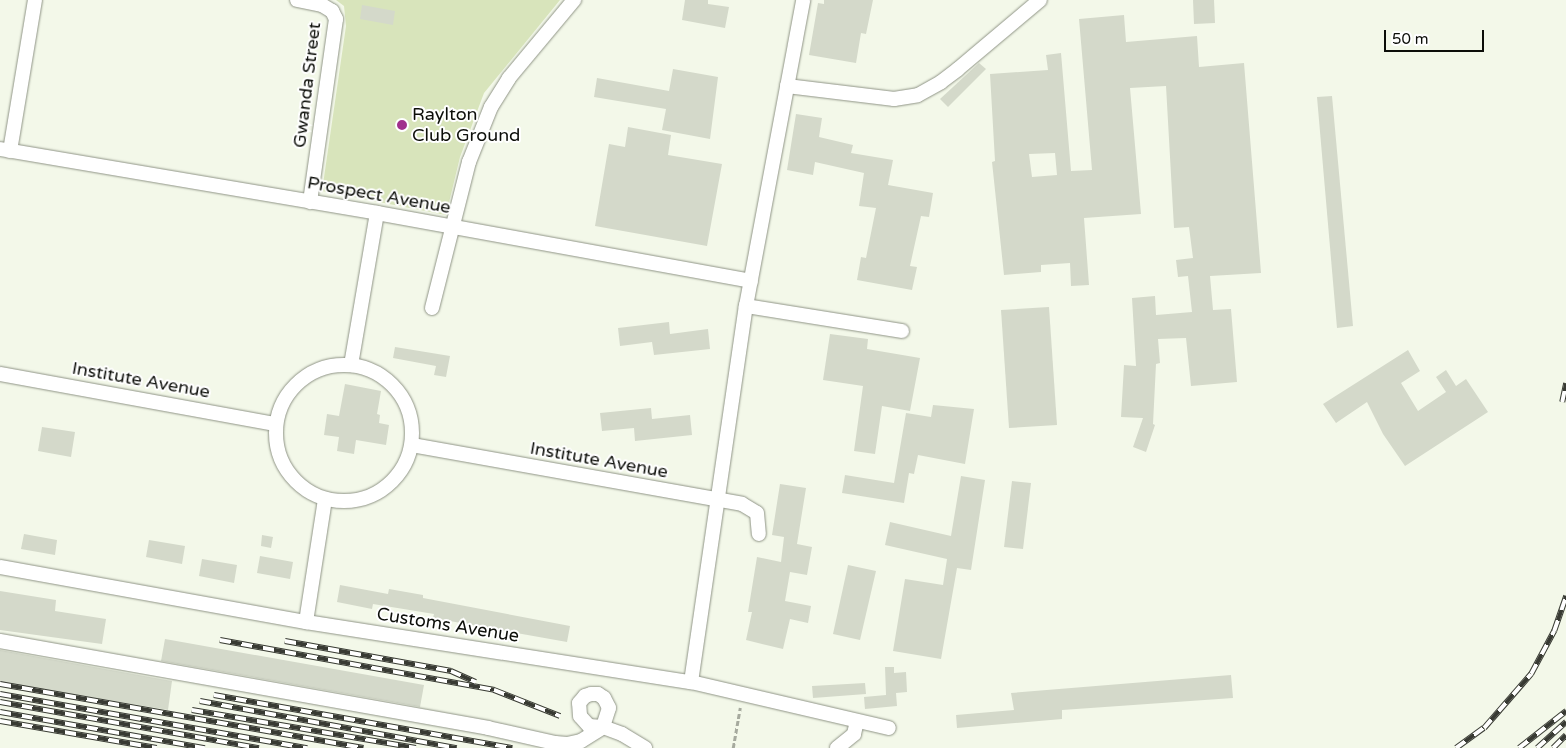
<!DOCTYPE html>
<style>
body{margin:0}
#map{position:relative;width:1566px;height:748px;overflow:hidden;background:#f3f8e9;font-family:"Varela Round",sans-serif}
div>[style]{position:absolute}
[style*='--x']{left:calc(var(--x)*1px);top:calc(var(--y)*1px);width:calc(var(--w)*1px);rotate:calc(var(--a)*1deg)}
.green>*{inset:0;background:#d8e4bb}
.building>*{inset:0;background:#d4d9ca}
.path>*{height:2.5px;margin-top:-1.25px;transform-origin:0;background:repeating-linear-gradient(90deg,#a6aa9e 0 5px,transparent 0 7.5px)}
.roads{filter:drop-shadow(0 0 1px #8f9486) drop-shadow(0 0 1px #8f9486)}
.minor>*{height:14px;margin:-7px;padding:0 7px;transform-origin:7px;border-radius:7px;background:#fff}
.minor>.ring{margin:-7px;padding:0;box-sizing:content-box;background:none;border:14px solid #fff;border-radius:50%}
.rail>*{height:5.5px;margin-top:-2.75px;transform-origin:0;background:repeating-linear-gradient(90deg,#fff 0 11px,#383a33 0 22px);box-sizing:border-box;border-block:1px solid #383a33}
.dots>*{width:14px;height:14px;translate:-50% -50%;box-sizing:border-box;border:2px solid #fff;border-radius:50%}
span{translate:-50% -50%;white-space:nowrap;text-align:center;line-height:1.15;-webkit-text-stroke:4px #fff;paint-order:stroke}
.street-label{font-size:18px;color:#0c0e09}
.poi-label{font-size:18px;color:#0c0e09}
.left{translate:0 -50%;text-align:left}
.scale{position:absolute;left:1384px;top:30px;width:100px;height:22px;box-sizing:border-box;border:2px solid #0c0e09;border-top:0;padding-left:6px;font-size:15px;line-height:18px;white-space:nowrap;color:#0c0e09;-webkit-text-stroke:4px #fff;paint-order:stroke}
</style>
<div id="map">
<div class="green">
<div style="clip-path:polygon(336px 0,560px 0,484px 93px,460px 157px,446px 215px,322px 191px,346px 26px,344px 6px)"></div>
</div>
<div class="building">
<div style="clip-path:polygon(685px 0,708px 0,708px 4px,729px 7px,725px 28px,682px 20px)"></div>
<div style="clip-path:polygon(824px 0,873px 0,866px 34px,861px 33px,856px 63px,809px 55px,818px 3px,824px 4px)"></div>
<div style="clip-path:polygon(1193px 0,1214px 0,1215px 23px,1194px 24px)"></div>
<div style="clip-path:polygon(362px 5px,395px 11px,393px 25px,360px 19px)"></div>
<div style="clip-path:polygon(evenodd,1124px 15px,1126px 42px,1197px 36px,1199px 67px,1244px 63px,1261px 273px,1210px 276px,1213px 310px,1231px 309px,1237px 382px,1191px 386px,1186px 338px,1158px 339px,1160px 363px,1156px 364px,1153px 424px,1155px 425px,1146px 452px,1133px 447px,1143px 418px,1121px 417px,1124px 365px,1136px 366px,1132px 298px,1155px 296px,1156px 315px,1192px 312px,1188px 276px,1178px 277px,1176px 260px,1193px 258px,1189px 227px,1174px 228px,1166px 86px,1130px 88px,1141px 214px,1084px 218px,1089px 285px,1071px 286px,1070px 263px,1041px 265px,1041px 272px,1004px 275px,992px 162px,995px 161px,990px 74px,1048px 70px,1046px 55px,1061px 53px,1071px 171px,1092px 170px,1079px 19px,1124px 15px,1055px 153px,1057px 175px,1032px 177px,1029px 154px,1055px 153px)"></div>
<div style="clip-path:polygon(979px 63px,986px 69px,948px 107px,940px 99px)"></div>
<div style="clip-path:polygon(673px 69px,718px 77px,710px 139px,662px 130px,666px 109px,594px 97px,597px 78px,669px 91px)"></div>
<div style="clip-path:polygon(1332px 96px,1353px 326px,1337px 328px,1317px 97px)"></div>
<div style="clip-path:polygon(796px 114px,822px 118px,819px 137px,853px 145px,851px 153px,893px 160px,888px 185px,933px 193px,929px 217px,921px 216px,910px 266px,917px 267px,912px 290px,857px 280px,861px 257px,866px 258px,876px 208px,859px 206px,864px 173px,815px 162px,813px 175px,787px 170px)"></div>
<div style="clip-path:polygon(628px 127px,671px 135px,668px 155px,722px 164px,707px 246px,595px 226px,609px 144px,625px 147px)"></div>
<div style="clip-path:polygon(1049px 307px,1057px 425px,1009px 428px,1001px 310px)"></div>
<div style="clip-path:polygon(669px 322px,670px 334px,708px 329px,710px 349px,654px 355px,652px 342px,620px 346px,618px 328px)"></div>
<div style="clip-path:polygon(830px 334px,868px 339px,867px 349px,920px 358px,910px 411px,882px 406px,875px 454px,854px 451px,863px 386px,823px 380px)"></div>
<div style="clip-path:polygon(395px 347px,450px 356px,446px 377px,434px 375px,436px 366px,393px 358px)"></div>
<div style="clip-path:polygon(1408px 350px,1420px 371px,1401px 383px,1418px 411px,1446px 392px,1436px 377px,1446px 370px,1456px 386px,1466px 379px,1488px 412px,1405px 466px,1383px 434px,1367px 402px,1336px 423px,1323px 404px)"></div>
<div style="clip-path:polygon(345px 384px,381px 391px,377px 414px,380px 415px,379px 423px,389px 425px,386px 445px,356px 440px,354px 454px,337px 451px,339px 437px,324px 435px,327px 414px,339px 416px)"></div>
<div style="clip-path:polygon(933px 405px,974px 409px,965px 464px,918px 455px,914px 474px,909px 473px,904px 503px,842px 493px,845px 475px,894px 483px,906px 413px,931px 417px)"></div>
<div style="clip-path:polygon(651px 408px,652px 419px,690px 415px,692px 435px,635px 441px,634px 428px,602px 431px,600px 413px)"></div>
<div style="clip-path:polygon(42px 427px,75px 432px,71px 457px,38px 451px)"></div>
<div style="clip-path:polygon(961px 476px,985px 480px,971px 570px,957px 568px,941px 659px,893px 651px,905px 579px,943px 585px,947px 559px,885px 545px,890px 522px,951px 536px)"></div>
<div style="clip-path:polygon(1012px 481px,1031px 483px,1023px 549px,1004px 547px)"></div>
<div style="clip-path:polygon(780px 484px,806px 488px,797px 544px,812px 547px,807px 575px,790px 572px,785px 601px,811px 606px,808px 623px,790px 619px,783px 649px,746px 640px,752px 612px,748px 612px,757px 557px,781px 562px,784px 537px,772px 535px)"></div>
<div style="clip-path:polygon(24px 534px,57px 540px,55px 555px,21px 549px)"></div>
<div style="clip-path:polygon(262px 535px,273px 537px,271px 548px,261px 546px)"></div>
<div style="clip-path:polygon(149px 540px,185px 546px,182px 564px,146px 557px)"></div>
<div style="clip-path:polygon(260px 556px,293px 562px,290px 579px,257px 573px)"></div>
<div style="clip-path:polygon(202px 559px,237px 565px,234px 583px,199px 576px)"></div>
<div style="clip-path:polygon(848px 565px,876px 571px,860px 640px,833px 634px)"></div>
<div style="clip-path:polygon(340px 585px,388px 594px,389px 589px,423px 595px,423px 598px,570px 626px,567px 642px,433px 618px,434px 614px,373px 604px,372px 609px,337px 602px)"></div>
<div style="clip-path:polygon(0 591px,56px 600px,55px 611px,106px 619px,102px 644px,0 630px)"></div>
<div style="clip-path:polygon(165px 639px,424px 685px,420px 707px,161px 661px)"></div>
<div style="clip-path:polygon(0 650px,172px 681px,168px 710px,0 682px)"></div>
<div style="clip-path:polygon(885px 667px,894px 667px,894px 673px,906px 672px,907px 692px,896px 693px,897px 706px,865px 709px,864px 697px,886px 695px)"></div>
<div style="clip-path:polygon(1231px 675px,1233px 698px,1062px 710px,1062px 719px,957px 728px,956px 715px,1014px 710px,1011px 693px)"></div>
<div style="clip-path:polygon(865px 683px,866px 694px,813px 698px,812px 686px)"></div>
</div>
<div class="path">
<div style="--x:733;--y:748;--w:41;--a:-80.1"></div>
</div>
<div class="roads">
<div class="minor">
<div style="--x:297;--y:0;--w:25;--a:11"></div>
<div style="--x:322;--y:5;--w:12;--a:31"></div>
<div style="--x:332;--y:11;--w:9;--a:63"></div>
<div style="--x:336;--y:19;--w:185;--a:98.1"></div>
<div style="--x:787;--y:86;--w:108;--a:6.9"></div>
<div style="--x:894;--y:99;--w:24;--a:-9"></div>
<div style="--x:918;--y:95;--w:26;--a:-29"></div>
<div style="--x:941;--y:82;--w:21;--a:-37"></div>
<div style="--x:958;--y:69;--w:107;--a:-40.1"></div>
<div style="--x:0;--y:149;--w:382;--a:9.6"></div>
<div style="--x:377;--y:213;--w:380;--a:10.3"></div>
<div style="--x:10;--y:151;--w:153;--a:-80.6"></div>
<div style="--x:746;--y:306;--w:158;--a:9.1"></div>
<div style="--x:432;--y:308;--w:151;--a:-75.8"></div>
<div style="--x:469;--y:162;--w:59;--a:-68.2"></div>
<div style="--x:491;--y:107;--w:34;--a:-58"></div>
<div style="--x:509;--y:78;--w:102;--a:-50.2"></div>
<div style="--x:351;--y:365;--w:154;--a:-80.3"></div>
<div class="ring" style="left:276px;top:365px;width:122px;height:122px"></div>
<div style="--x:0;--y:374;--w:280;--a:10.3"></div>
<div style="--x:412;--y:445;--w:335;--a:10.1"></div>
<div style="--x:742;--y:504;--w:17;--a:31"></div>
<div style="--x:757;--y:513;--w:21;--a:85"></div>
<div style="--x:0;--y:567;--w:311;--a:10.2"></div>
<div style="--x:306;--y:622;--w:390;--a:8.9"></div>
<div style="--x:691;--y:682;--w:203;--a:13.1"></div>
<div style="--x:306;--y:622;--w:124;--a:-81.2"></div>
<div style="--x:0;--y:641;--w:496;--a:10.1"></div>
<div style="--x:488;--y:728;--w:69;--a:12.6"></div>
<div style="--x:555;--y:743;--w:12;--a:5"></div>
<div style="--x:567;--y:744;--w:14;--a:-12"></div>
<div style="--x:581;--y:741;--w:26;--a:-32"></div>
<div style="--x:603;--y:727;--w:20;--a:20"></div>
<div style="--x:622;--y:734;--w:27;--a:31"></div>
<div style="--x:691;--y:682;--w:380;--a:-81.7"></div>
<div style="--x:746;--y:306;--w:311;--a:-79.4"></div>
<div style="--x:591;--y:694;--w:7;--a:0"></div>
<div style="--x:598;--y:694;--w:7;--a:34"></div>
<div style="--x:604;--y:698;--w:11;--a:63"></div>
<div style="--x:609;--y:708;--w:20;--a:108"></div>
<div style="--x:603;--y:727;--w:14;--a:-176"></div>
<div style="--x:589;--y:726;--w:13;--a:-132"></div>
<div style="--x:580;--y:716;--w:13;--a:-94"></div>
<div style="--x:579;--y:703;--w:9;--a:-49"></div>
<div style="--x:585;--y:696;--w:6;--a:-18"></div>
<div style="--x:837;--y:748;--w:22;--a:-39"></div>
<div style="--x:854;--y:734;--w:13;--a:-77"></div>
</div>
</div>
<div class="rail">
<div style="--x:1562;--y:402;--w:19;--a:-78"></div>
<div style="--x:220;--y:640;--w:279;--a:10.3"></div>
<div style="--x:494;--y:690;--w:71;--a:21.5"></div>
<div style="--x:285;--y:641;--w:169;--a:10.2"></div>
<div style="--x:451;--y:671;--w:27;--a:24"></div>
<div style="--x:0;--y:684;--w:369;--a:10"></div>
<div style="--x:0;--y:694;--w:312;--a:10"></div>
<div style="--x:214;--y:695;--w:303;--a:10.1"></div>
<div style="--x:200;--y:701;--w:261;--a:10.4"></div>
<div style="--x:0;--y:702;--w:263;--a:10.1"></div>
<div style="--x:192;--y:710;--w:227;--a:9.6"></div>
<div style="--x:0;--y:712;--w:208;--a:10"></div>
<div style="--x:0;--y:721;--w:159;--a:9.8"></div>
<div style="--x:1456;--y:748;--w:34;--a:-36"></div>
<div style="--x:1484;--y:728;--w:72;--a:-49"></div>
<div style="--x:1531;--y:674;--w:49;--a:-61.9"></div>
<div style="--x:1554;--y:631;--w:37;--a:-71"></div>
<div style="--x:1519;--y:748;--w:60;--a:-38.2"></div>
<div style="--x:1537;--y:748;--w:39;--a:-42"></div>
<div style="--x:1553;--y:748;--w:18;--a:-45"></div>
</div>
<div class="dots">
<div style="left:402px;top:125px;background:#a02f8c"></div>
</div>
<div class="street-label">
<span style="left:307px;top:85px;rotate:-83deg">Gwanda Street</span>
<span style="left:379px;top:195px;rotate:10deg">Prospect Avenue</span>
<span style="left:141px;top:380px;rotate:10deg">Institute Avenue</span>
<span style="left:599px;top:460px;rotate:10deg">Institute Avenue</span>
<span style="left:448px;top:625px;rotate:9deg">Customs Avenue</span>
</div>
<div class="poi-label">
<span class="left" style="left:412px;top:125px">Raylton<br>Club Ground</span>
</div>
<div class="scale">50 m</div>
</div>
